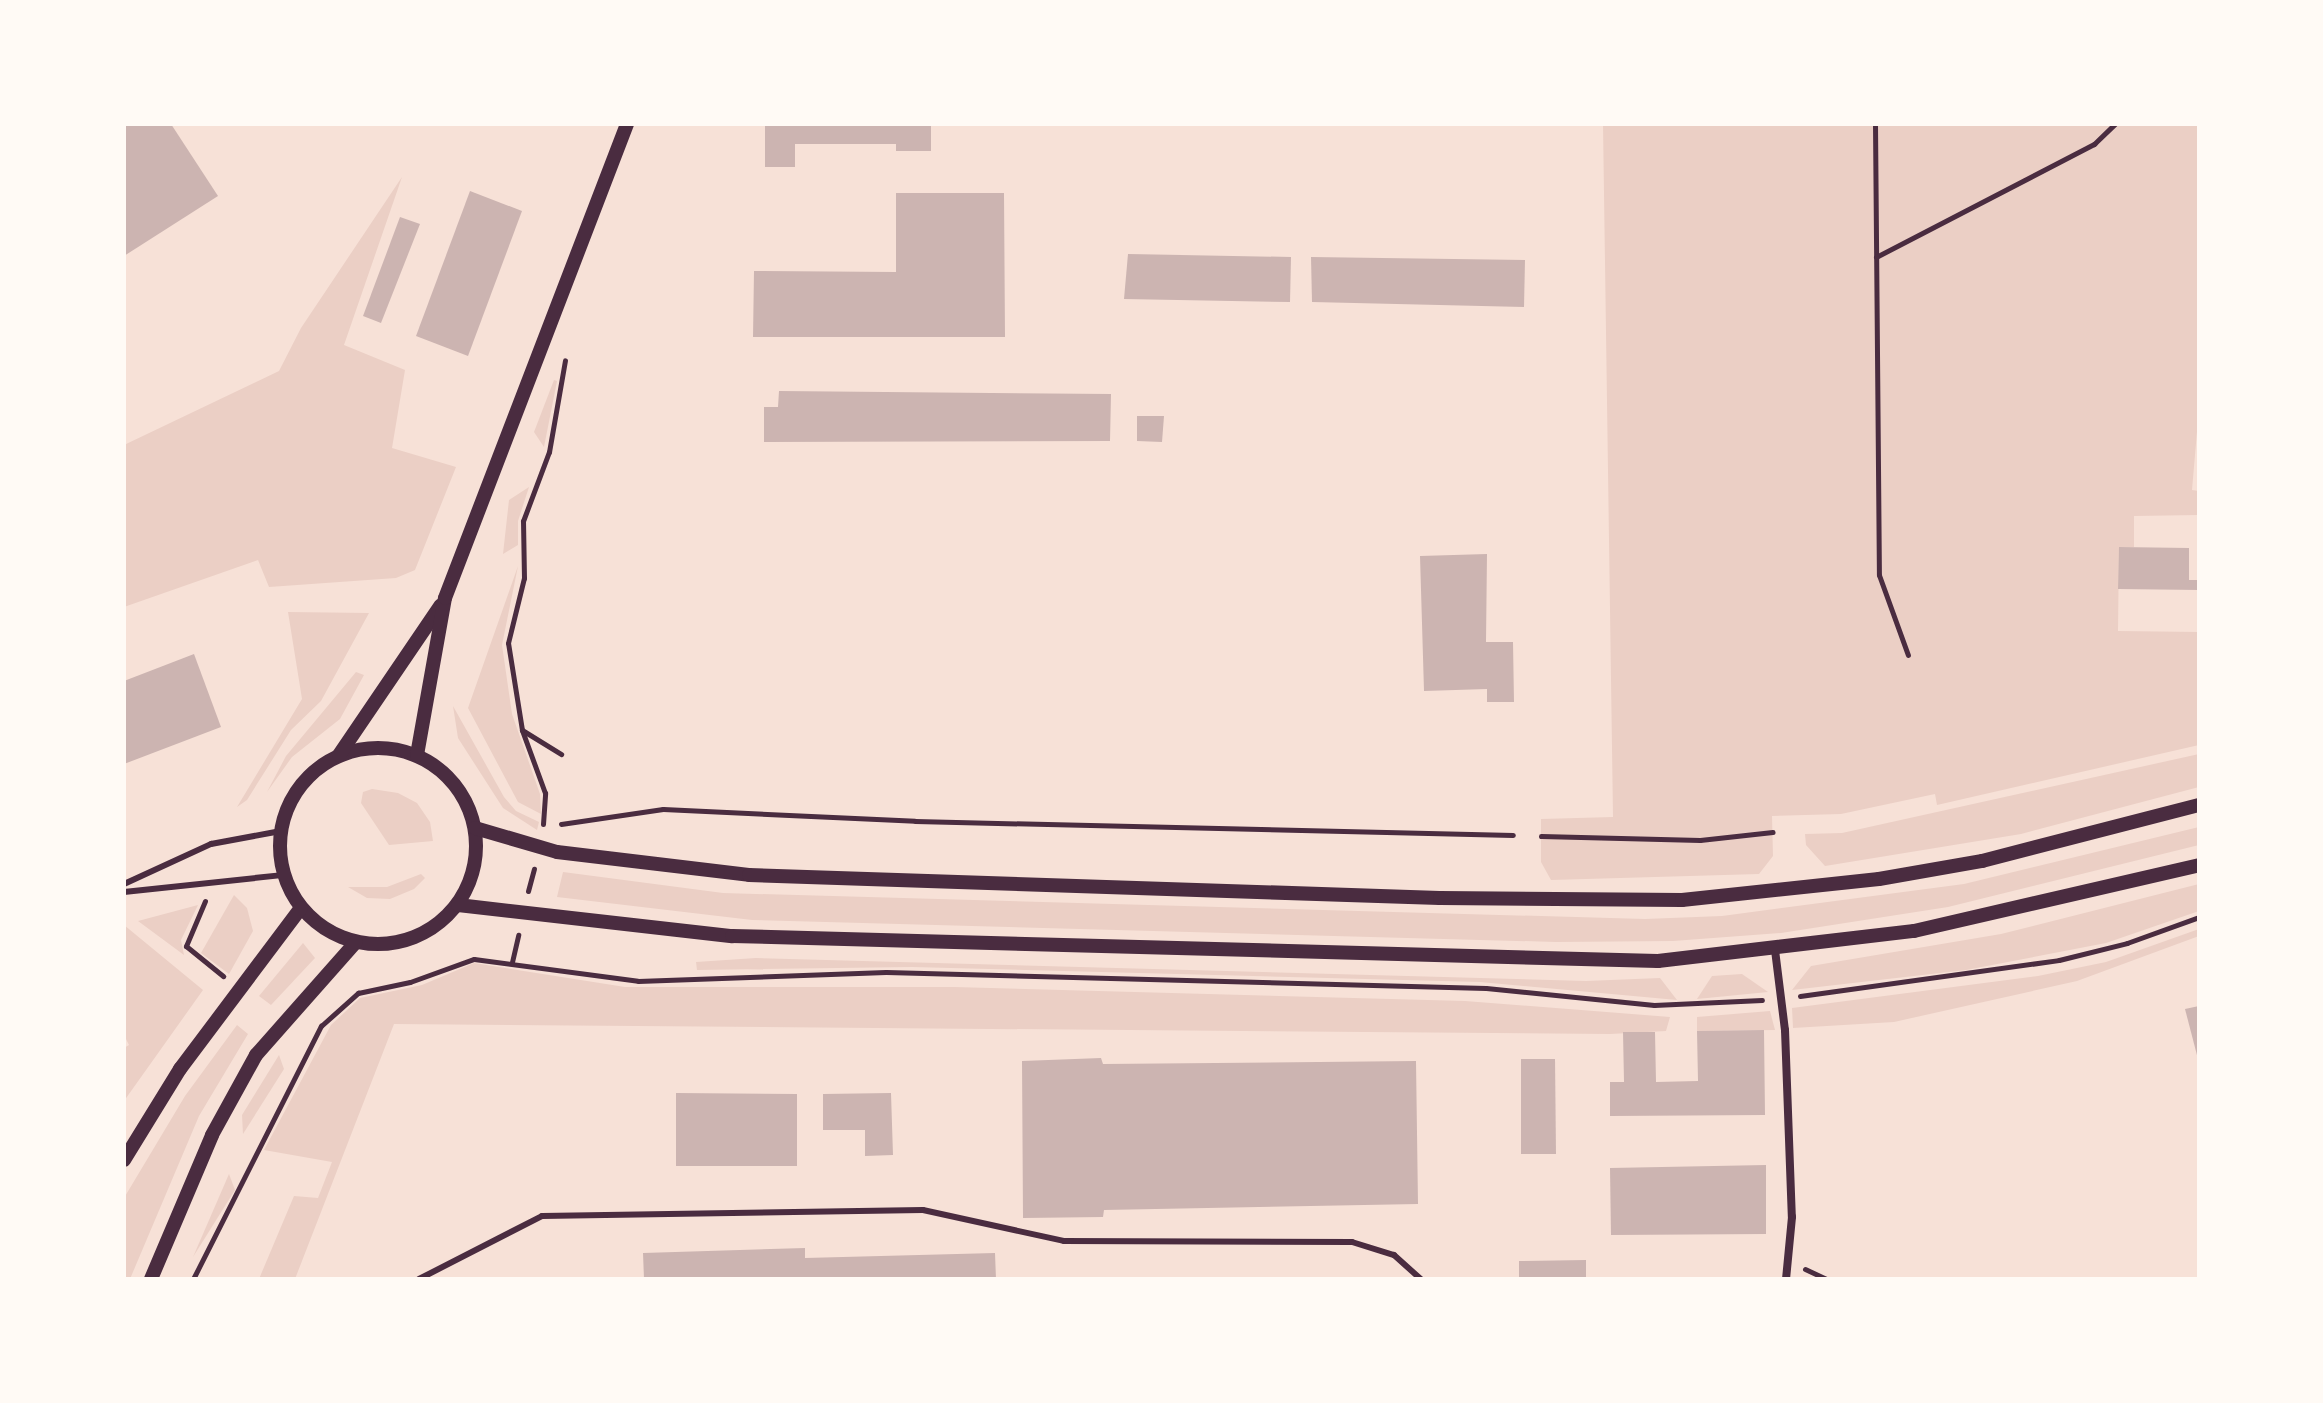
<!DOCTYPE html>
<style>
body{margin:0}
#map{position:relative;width:2323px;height:1403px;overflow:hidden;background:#f7e1d7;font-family:Literata,serif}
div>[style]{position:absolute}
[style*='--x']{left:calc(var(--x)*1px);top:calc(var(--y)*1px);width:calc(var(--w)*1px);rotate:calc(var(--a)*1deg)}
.green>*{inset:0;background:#ebcfc5}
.building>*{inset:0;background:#ccb4b1}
.path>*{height:5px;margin:-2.5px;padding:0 2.5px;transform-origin:2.5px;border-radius:2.5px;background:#4a2c40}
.service>*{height:6px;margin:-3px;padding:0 3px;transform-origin:3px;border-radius:3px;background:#4a2c40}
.minor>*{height:8px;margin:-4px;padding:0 4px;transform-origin:4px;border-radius:4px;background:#4a2c40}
.tertiary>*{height:14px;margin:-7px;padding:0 7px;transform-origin:7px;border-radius:7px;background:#4a2c40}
.tertiary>.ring{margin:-7px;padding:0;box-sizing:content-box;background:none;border:14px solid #4a2c40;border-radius:50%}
span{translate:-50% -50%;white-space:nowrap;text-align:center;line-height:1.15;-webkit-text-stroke:6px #fffaf5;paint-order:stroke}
.frame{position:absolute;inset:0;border:126px solid #fffaf5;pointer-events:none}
</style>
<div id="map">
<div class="green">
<div style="clip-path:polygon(1603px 124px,2199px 124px,2199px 408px,2192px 490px,2199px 491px,2199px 515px,2134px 516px,2134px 547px,2119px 547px,2118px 631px,2199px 632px,2199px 745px,1937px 805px,1935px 794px,1841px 814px,1772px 816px,1773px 856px,1759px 874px,1551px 880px,1541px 862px,1541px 819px,1613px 817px)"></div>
<div style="clip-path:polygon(402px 177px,344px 345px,405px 370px,392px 448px,456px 467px,415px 570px,396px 578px,269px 587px,258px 560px,124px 607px,124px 445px,279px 371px,301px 328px)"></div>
<div style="clip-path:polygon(554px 380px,557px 381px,544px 447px,534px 432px)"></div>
<div style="clip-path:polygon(529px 487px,518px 521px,518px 545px,503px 554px,509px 500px)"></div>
<div style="clip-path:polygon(518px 566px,502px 645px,512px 714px,540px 794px,541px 814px,518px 802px,468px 708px)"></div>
<div style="clip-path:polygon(288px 612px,369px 613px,321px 701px,291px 730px,247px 800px,237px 807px,302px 699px)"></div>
<div style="clip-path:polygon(356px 672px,364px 675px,340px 719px,292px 757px,267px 792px,286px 756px)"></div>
<div style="clip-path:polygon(453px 706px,504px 797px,516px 811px,539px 822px,537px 830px,503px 808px,458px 738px)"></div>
<div style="clip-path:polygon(2199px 754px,2199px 787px,2021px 834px,1825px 866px,1806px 845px,1805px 834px,1842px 833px)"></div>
<div style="clip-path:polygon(372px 789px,398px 793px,417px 803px,430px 822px,433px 841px,389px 845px,361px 803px,363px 792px)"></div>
<div style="clip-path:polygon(2199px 827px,2199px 845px,1948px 907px,1781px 933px,1673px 941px,1556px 942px,752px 920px,557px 897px,563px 872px,723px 893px,1645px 919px,1722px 916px,1964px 884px)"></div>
<div style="clip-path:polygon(421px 874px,425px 878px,414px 889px,390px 899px,367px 898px,348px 887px,387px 887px)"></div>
<div style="clip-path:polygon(2199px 884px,2199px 911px,2106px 943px,1966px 970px,1792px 990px,1811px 966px,2001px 934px)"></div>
<div style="clip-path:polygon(234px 895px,247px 908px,253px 931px,229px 974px,201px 953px)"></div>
<div style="clip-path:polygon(198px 905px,181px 940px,184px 955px,138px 921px)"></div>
<div style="clip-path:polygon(124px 925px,203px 990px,124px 1101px,124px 1048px,129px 1045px,124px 1035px)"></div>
<div style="clip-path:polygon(2199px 929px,2199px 936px,2077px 981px,1894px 1022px,1793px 1028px,1792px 1008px,2038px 976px,2106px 962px)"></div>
<div style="clip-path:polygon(303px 943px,315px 958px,271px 1005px,259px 996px)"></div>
<div style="clip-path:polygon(756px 958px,1586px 981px,1660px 978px,1677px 1000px,1480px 982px,912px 967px,697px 970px,696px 962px)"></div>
<div style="clip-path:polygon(474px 963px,625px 987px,954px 987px,1465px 1001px,1670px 1017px,1666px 1031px,1610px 1034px,394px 1024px,295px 1279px,259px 1279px,294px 1196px,318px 1198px,332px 1162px,264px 1150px,331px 1025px,360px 998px,422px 985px)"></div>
<div style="clip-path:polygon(1742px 974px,1768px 992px,1697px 999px,1712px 976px)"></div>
<div style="clip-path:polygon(1770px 1011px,1775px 1030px,1697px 1031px,1697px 1017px)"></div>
<div style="clip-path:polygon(237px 1025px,248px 1034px,199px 1116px,130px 1279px,124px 1279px,124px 1198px,185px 1096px)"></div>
<div style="clip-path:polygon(279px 1055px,284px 1069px,243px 1134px,242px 1115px)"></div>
<div style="clip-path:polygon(229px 1174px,235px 1190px,193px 1257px)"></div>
</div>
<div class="building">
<div style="clip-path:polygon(124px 124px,171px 124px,218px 196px,124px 256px)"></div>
<div style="clip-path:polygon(765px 124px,931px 124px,931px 151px,896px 151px,896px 144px,795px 144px,795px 167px,765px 167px)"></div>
<div style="clip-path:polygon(470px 191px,522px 211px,468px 356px,416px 336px)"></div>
<div style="clip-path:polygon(896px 193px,1004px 193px,1005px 337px,753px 337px,754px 271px,896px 272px)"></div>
<div style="clip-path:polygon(400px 217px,420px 224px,381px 323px,363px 316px)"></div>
<div style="clip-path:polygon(1128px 254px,1291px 257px,1290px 302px,1124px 299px)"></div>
<div style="clip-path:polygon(1311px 257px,1525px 260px,1524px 307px,1312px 302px)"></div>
<div style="clip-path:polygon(779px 391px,1111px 394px,1110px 441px,764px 442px,764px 407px,778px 407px)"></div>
<div style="clip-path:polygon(1137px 416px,1164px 416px,1162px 442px,1137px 441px)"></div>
<div style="clip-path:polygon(2119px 547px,2189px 548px,2189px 580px,2199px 580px,2199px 590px,2118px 589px)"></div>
<div style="clip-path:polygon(1487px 554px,1486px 642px,1513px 642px,1514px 702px,1487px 702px,1487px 689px,1424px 691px,1420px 556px)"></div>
<div style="clip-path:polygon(194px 654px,221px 727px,124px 764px,124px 681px)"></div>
<div style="clip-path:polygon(2199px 1006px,2199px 1059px,2198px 1059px,2185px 1009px)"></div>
<div style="clip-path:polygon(1764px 1030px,1765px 1115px,1610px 1116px,1610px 1082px,1624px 1082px,1623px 1032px,1655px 1032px,1656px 1082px,1698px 1081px,1697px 1031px)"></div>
<div style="clip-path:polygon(1101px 1058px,1103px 1064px,1416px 1061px,1418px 1204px,1104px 1210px,1103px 1217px,1023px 1218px,1022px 1061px)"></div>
<div style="clip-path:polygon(1521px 1059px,1555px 1059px,1556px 1154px,1521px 1154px)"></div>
<div style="clip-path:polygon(676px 1093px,797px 1094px,797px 1166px,676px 1166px)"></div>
<div style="clip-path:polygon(891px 1093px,893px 1155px,865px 1156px,865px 1130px,823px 1130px,823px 1094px)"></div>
<div style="clip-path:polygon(1766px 1165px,1766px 1234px,1611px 1235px,1610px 1168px)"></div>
<div style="clip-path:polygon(805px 1248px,805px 1258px,995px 1253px,996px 1279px,644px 1279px,643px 1253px)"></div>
<div style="clip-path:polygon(1586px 1260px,1586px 1279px,1519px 1279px,1519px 1261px)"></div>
</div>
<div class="path">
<div style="--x:1875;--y:124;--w:451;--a:89.5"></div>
<div style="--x:1879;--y:575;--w:85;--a:70.1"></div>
<div style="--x:1876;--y:257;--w:246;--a:-27.4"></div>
<div style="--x:2094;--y:144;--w:29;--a:-44"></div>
<div style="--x:522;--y:730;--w:46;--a:31.6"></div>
<div style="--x:543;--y:824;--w:31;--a:-86"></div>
<div style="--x:545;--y:793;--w:67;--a:-110.1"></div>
<div style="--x:522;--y:730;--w:88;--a:-99.1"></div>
<div style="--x:508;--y:643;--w:67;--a:-76.2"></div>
<div style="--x:524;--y:578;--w:57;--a:-91"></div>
<div style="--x:523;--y:521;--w:74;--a:-69.4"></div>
<div style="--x:549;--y:452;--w:93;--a:-80.1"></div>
<div style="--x:561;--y:824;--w:103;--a:-8.4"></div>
<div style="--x:663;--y:809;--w:252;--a:2.7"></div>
<div style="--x:915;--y:821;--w:598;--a:1.34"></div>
<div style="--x:1541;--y:836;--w:159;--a:1.4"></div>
<div style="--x:1700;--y:840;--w:73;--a:-6.3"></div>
<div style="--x:528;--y:891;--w:23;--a:-75"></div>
<div style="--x:205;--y:901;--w:49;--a:112.9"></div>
<div style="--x:186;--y:946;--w:48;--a:39"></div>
<div style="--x:512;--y:962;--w:28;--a:-77"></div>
<div style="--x:1800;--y:996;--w:261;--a:-7.9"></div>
<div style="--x:2059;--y:960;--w:70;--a:-14"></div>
<div style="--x:2127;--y:943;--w:77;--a:-19.9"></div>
<div style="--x:1805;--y:1269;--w:23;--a:25"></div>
<div style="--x:193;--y:1279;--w:284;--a:-63.2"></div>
<div style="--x:321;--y:1026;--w:50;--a:-41.7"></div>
<div style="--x:358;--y:993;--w:53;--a:-11.9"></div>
<div style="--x:410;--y:982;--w:68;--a:-19.8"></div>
<div style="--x:474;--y:959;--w:165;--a:7.6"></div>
<div style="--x:638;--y:981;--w:248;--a:-2.1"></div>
<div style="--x:886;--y:972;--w:600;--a:1.53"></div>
<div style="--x:1486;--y:988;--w:169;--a:5.8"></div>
<div style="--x:1654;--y:1005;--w:108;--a:-2.7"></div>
</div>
<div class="service">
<div style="--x:124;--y:884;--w:96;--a:-24.7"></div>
<div style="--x:211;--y:844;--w:71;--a:-10.5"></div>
<div style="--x:124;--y:892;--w:161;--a:-6.1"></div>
<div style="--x:419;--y:1279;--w:138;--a:-27.1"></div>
<div style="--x:542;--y:1216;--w:381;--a:-0.9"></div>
<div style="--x:923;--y:1210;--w:144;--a:12.4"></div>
<div style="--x:1064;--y:1241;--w:288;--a:0.2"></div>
<div style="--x:1352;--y:1242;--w:44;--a:17.2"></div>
<div style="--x:1394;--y:1255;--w:36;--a:42"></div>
</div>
<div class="minor">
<div style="--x:1775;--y:950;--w:81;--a:82.9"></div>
<div style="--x:1785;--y:1030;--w:187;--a:87.9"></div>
<div style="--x:1792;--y:1217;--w:62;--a:95.5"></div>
</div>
<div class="tertiary">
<div class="ring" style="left:280px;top:748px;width:182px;height:182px"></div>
<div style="--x:339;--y:755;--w:181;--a:-55.8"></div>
<div style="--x:417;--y:755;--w:159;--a:-79.9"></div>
<div style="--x:445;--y:598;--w:508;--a:-68.99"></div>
<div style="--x:475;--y:828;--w:85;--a:16.3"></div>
<div style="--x:557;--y:852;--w:193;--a:6.8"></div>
<div style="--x:749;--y:875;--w:691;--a:1.91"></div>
<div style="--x:1440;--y:898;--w:242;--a:0.5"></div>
<div style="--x:1682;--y:900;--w:198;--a:-6.1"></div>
<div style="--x:1879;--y:879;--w:105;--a:-9.9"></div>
<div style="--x:1982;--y:861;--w:224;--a:-14.5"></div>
<div style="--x:458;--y:905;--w:276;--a:6.5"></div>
<div style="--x:732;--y:936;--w:926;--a:1.55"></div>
<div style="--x:1658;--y:961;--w:258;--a:-6.7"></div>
<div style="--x:1914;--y:931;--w:293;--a:-13"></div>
<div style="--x:124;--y:1160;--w:107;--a:-58.4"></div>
<div style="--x:180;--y:1069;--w:201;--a:-53.1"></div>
<div style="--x:151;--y:1279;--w:156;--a:-67"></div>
<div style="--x:212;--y:1135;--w:91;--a:-61.2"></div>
<div style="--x:256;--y:1055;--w:151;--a:-48.5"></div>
</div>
<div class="frame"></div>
</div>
